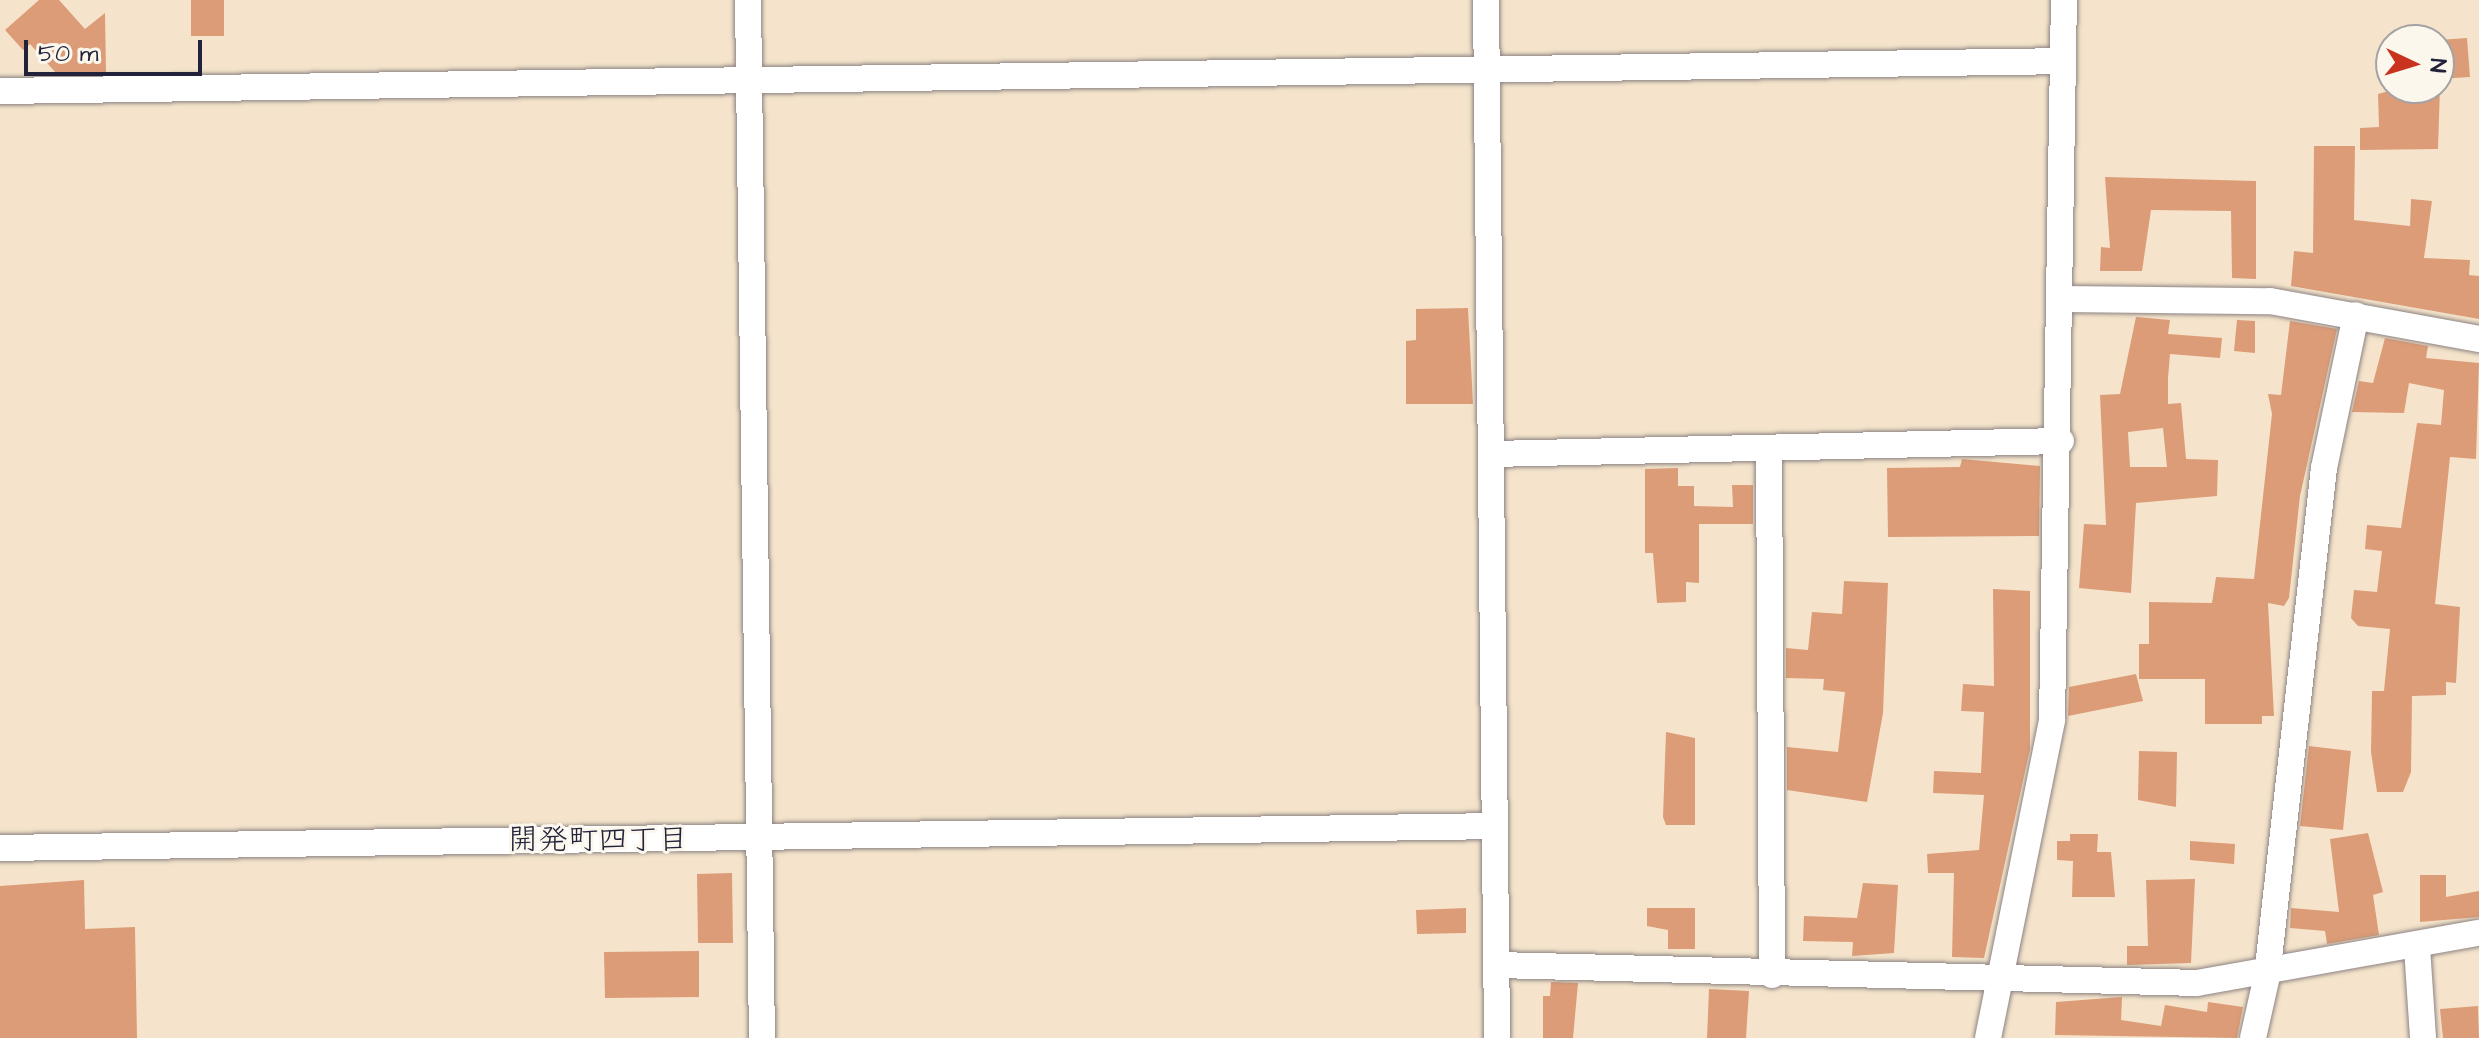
<!DOCTYPE html>
<meta charset="utf-8">
<style>
body{margin:0}
#map{position:relative;width:2479px;height:1038px;overflow:hidden;background:#f5e4cb;font-family:"Architects Daughter","Klee One",sans-serif}
div>[style]{position:absolute}
[style*='--x']{left:calc(var(--x)*1px);top:calc(var(--y)*1px);width:calc(var(--w)*1px);rotate:calc(var(--a)*1deg)}
.building>*{inset:0;background:#dc9c77}
.roads{filter:drop-shadow(0 0 2px #8c8383) drop-shadow(0 0 2px #8c8383)}
.minor>*{height:26px;margin:-13px;padding:0 13px;transform-origin:13px;border-radius:13px;background:#fff}
span{translate:-50% -50%;white-space:nowrap;text-align:center;line-height:1.15;-webkit-text-stroke:6px #fbf7ec;paint-order:stroke}
.neighbourhood-label{font-size:30px;color:#22223b}
.north{position:absolute;left:2375px;top:24px;width:80px;height:80px;box-sizing:border-box;background:#fbf7ec;border:2px solid #a4a2a5;border-radius:50%;rotate:94deg;font-size:22px;font-weight:700;line-height:32px;text-align:center;color:#22223b}
.north::after{content:'';display:block;margin:auto;width:28px;height:36px;background:#c8321e;clip-path:polygon(50% 0,100% 100%,50% 72%,0 100%)}
.scale{position:absolute;left:24px;top:40px;width:178px;height:36px;box-sizing:border-box;border:4px solid #22223b;border-top:0;padding-left:10px;font-size:24px;line-height:28px;white-space:nowrap;color:#22223b;-webkit-text-stroke:6px #fbf7ec;paint-order:stroke}
</style>
<div id="map">
<div class="building">
<div style="clip-path:polygon(39px 0,59px 0,85px 29px,105px 13px,106px 73px,57px 74px,30px 44px,23px 50px,5px 30px)"></div>
<div style="clip-path:polygon(191px 0,224px 0,224px 36px,191px 36px)"></div>
<div style="clip-path:polygon(2467px 38px,2470px 77px,2439px 79px,2439px 40px)"></div>
<div style="clip-path:polygon(2400px 88px,2440px 88px,2438px 149px,2360px 150px,2360px 128px,2379px 127px,2378px 94px)"></div>
<div style="clip-path:polygon(2314px 146px,2355px 146px,2354px 220px,2410px 226px,2411px 199px,2432px 201px,2424px 258px,2470px 260px,2469px 275px,2479px 276px,2479px 319px,2291px 286px,2294px 251px,2313px 253px)"></div>
<div style="clip-path:polygon(2105px 177px,2256px 181px,2256px 279px,2232px 278px,2231px 211px,2151px 210px,2142px 271px,2100px 271px,2101px 247px,2110px 248px)"></div>
<div style="clip-path:polygon(1468px 308px,1473px 404px,1406px 404px,1406px 341px,1416px 340px,1416px 309px)"></div>
<div style="clip-path:polygon(evenodd,2136px 317px,2170px 320px,2168px 334px,2222px 338px,2220px 358px,2170px 354px,2168px 378px,2168px 404px,2181px 403px,2186px 459px,2218px 460px,2217px 496px,2136px 503px,2131px 593px,2079px 588px,2084px 524px,2106px 525px,2100px 395px,2120px 394px,2136px 317px,2163px 428px,2167px 467px,2130px 467px,2128px 432px,2163px 428px)"></div>
<div style="clip-path:polygon(2237px 320px,2255px 321px,2255px 353px,2234px 351px)"></div>
<div style="clip-path:polygon(2290px 321px,2337px 329px,2300px 496px,2289px 598px,2284px 606px,2268px 603px,2274px 716px,2262px 716px,2262px 724px,2205px 724px,2205px 679px,2139px 679px,2139px 644px,2149px 644px,2149px 602px,2212px 603px,2216px 577px,2254px 579px,2272px 414px,2268px 394px,2281px 395px)"></div>
<div style="clip-path:polygon(2385px 338px,2428px 346px,2426px 358px,2479px 363px,2476px 459px,2450px 457px,2435px 604px,2460px 607px,2456px 683px,2446px 682px,2446px 695px,2412px 696px,2411px 772px,2403px 792px,2377px 792px,2371px 752px,2372px 691px,2384px 691px,2390px 629px,2358px 626px,2351px 618px,2354px 590px,2377px 592px,2382px 551px,2365px 549px,2367px 525px,2401px 528px,2417px 423px,2441px 425px,2444px 390px,2409px 383px,2404px 413px,2352px 412px,2359px 381px,2373px 383px)"></div>
<div style="clip-path:polygon(1962px 459px,2040px 466px,2039px 536px,1888px 537px,1887px 468px,1960px 467px)"></div>
<div style="clip-path:polygon(1678px 468px,1678px 486px,1694px 486px,1694px 506px,1733px 507px,1732px 485px,1753px 485px,1753px 524px,1699px 524px,1699px 583px,1686px 582px,1686px 602px,1657px 603px,1653px 553px,1645px 553px,1645px 469px)"></div>
<div style="clip-path:polygon(1844px 581px,1888px 583px,1883px 713px,1867px 802px,1787px 790px,1787px 747px,1838px 752px,1845px 692px,1823px 690px,1824px 679px,1786px 678px,1786px 648px,1808px 650px,1812px 612px,1842px 614px)"></div>
<div style="clip-path:polygon(1993px 589px,2030px 591px,2030px 749px,1984px 958px,1952px 957px,1954px 873px,1928px 873px,1927px 854px,1979px 850px,1984px 795px,1933px 793px,1934px 771px,1981px 773px,1984px 712px,1961px 711px,1963px 684px,1994px 686px)"></div>
<div style="clip-path:polygon(2136px 674px,2143px 701px,2068px 716px,2069px 687px)"></div>
<div style="clip-path:polygon(1666px 732px,1695px 738px,1695px 825px,1666px 825px,1663px 817px)"></div>
<div style="clip-path:polygon(2309px 746px,2351px 751px,2343px 830px,2300px 826px)"></div>
<div style="clip-path:polygon(2139px 751px,2177px 752px,2176px 807px,2138px 800px)"></div>
<div style="clip-path:polygon(2368px 833px,2383px 892px,2373px 895px,2379px 935px,2327px 944px,2325px 931px,2290px 928px,2291px 908px,2339px 912px,2330px 839px)"></div>
<div style="clip-path:polygon(2070px 834px,2098px 834px,2097px 852px,2111px 852px,2115px 897px,2072px 897px,2073px 861px,2057px 860px,2057px 841px,2070px 841px)"></div>
<div style="clip-path:polygon(2190px 841px,2235px 844px,2234px 864px,2190px 860px)"></div>
<div style="clip-path:polygon(732px 873px,733px 943px,698px 943px,697px 874px)"></div>
<div style="clip-path:polygon(2420px 875px,2446px 875px,2446px 897px,2479px 891px,2479px 917px,2420px 922px)"></div>
<div style="clip-path:polygon(2195px 879px,2191px 963px,2127px 965px,2127px 946px,2148px 946px,2146px 880px)"></div>
<div style="clip-path:polygon(84px 880px,85px 929px,135px 927px,137px 1038px,0 1038px,0 886px)"></div>
<div style="clip-path:polygon(1863px 883px,1898px 885px,1894px 953px,1852px 956px,1853px 942px,1803px 941px,1804px 916px,1857px 918px)"></div>
<div style="clip-path:polygon(1466px 908px,1466px 933px,1417px 934px,1416px 910px)"></div>
<div style="clip-path:polygon(1647px 908px,1695px 908px,1695px 949px,1668px 949px,1668px 930px,1647px 926px)"></div>
<div style="clip-path:polygon(699px 951px,699px 997px,605px 998px,604px 952px)"></div>
<div style="clip-path:polygon(1551px 982px,1578px 983px,1573px 1038px,1543px 1038px,1543px 996px,1550px 996px)"></div>
<div style="clip-path:polygon(1709px 989px,1749px 991px,1746px 1038px,1707px 1038px)"></div>
<div style="clip-path:polygon(2122px 997px,2121px 1020px,2161px 1026px,2165px 1005px,2207px 1012px,2208px 1002px,2243px 1007px,2237px 1038px,2055px 1035px,2056px 1002px)"></div>
<div style="clip-path:polygon(2478px 1006px,2479px 1038px,2443px 1038px,2440px 1009px)"></div>
</div>
<div class="roads">
<div class="minor">
<div style="--x:748;--y:0;--w:1038;--a:89.23"></div>
<div style="--x:1486;--y:0;--w:1038;--a:89.39"></div>
<div style="--x:0;--y:91;--w:2062;--a:-0.83"></div>
<div style="--x:2062;--y:299;--w:208;--a:0.6"></div>
<div style="--x:2270;--y:301;--w:212;--a:10.3"></div>
<div style="--x:1769;--y:449;--w:526;--a:89.67"></div>
<div style="--x:1492;--y:454;--w:569;--a:-1.31"></div>
<div style="--x:0;--y:848;--w:1493;--a:-0.84"></div>
<div style="--x:2417;--y:947;--w:91;--a:86.2"></div>
<div style="--x:1497;--y:965;--w:700;--a:1.47"></div>
<div style="--x:2197;--y:983;--w:286;--a:-10.1"></div>
<div style="--x:1988;--y:1038;--w:324;--a:-78.6"></div>
<div style="--x:2052;--y:720;--w:720;--a:-89.05"></div>
<div style="--x:2253;--y:1038;--w:64;--a:-77.3"></div>
<div style="--x:2267;--y:976;--w:511;--a:-83.6"></div>
<div style="--x:2324;--y:468;--w:156;--a:-78.2"></div>
</div>
</div>
<div class="neighbourhood-label">
<span style="left:598px;top:840px">開発町四丁目</span>
</div>
<div class="north">N</div>
<div class="scale">50 m</div>
</div>
